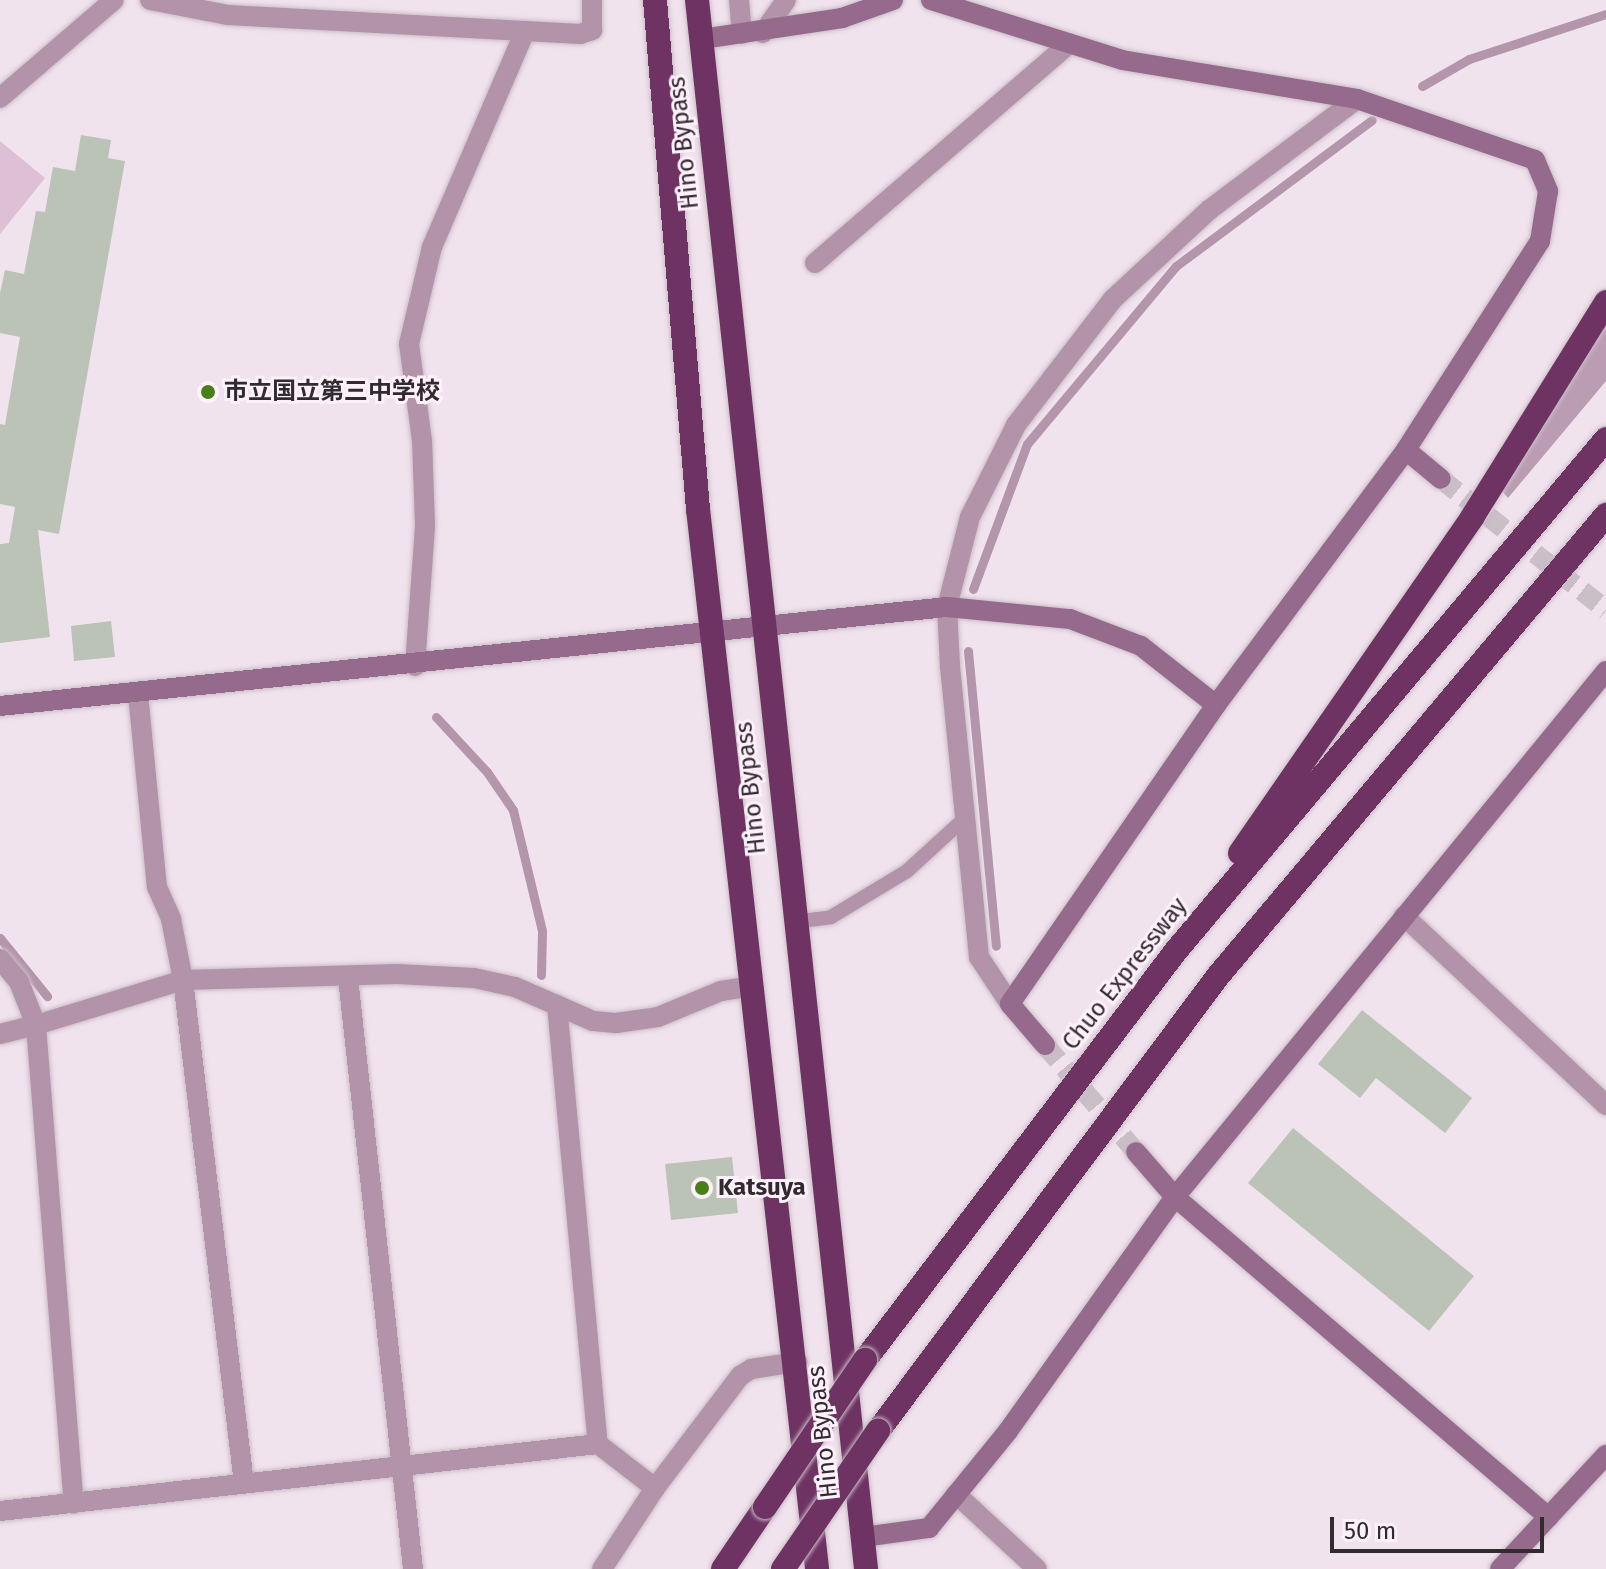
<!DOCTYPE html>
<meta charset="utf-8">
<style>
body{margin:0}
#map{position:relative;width:1606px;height:1569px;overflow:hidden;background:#f1e3ed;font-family:"Fira Sans","Noto Sans JP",sans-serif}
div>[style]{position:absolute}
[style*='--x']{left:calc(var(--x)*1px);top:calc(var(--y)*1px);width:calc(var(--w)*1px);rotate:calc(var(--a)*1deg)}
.green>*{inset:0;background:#ddc0d5}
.forest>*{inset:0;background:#bb9db3}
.stream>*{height:9px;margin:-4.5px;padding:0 4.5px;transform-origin:4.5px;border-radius:4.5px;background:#b395ac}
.building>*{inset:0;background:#bbc3b6}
.secondary-tunnel>*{height:20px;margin-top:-10px;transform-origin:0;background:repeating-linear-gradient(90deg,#cabec7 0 20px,transparent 0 30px)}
.roads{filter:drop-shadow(0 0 2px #cabec7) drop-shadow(0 0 2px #cabec7)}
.lane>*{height:14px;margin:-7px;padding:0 7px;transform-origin:7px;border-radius:7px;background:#b293aa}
.street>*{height:20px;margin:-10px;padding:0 10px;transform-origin:10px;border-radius:10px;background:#b293aa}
.secondary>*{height:20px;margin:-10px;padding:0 10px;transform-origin:10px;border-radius:10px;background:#966a8c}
.highway>*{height:24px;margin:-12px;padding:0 12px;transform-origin:12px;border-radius:12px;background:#6e3263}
.bridges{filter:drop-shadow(0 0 2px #cabec7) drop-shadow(0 0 2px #cabec7)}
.highway-bridge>*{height:24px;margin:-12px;padding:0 12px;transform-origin:12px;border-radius:12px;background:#6e3263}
.dots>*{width:22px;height:22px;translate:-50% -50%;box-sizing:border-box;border:4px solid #fef0fa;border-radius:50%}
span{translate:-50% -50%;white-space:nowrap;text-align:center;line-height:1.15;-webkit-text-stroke:6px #fef0fa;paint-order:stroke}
.street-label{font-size:24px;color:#302b2f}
.poi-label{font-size:24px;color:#302b2f;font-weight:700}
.left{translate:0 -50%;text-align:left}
.scale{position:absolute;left:1330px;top:1517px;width:214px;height:36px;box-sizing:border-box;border:4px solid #302b2f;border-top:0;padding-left:10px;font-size:24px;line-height:28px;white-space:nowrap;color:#302b2f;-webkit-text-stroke:6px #fef0fa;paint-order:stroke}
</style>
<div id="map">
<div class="green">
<div style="clip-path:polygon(0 141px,45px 178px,0 234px)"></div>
</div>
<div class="forest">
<div style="clip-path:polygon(1606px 325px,1606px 381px,1508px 498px,1502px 491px)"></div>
</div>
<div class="stream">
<div style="--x:1422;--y:86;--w:54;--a:-29.9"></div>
<div style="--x:1469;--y:59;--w:144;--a:-18.2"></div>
<div style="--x:973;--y:589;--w:155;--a:-69.6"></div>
<div style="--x:1027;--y:444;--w:232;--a:-50.1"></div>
<div style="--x:1176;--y:266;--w:244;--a:-36.7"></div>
<div style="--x:968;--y:651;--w:296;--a:84.6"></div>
<div style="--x:436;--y:717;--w:75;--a:47.2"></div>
<div style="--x:487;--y:772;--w:46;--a:55.6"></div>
<div style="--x:513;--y:810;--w:124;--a:76.5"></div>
<div style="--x:542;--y:931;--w:44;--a:91.3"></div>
<div style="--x:0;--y:938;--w:75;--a:51"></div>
</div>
<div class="building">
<div style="clip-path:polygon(81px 135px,111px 140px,108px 158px,125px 161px,59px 534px,38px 530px,50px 637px,0 643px,0 544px,9px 543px,15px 507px,0 504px,0 424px,5px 425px,20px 337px,0 333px,0 293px,5px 270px,24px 274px,36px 211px,45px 212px,53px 167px,75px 171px)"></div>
<div style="clip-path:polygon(111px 621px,115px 657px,74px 661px,71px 626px)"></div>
<div style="clip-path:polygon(1362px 1010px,1472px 1098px,1445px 1133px,1376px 1078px,1360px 1098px,1318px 1064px)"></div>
<div style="clip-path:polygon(1293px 1128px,1474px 1276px,1429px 1331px,1248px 1183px)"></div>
<div style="clip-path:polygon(732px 1157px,738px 1213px,671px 1220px,665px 1164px)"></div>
</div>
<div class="secondary-tunnel">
<div style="--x:1441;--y:479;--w:211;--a:38.4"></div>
<div style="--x:1045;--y:1045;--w:140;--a:49.6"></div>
</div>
<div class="roads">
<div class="lane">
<div style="--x:793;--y:922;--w:38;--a:-7"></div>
<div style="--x:831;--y:917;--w:89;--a:-31.2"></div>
<div style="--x:907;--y:871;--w:77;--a:-42.4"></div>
</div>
<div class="street">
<div style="--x:150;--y:0;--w:79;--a:10.9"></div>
<div style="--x:228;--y:15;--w:353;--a:3.1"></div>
<div style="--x:580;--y:34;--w:13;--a:-18"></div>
<div style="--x:592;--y:30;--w:30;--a:-90"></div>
<div style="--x:739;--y:0;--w:34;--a:85"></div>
<div style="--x:763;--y:33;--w:40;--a:-55.1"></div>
<div style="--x:0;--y:98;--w:150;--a:-40.7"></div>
<div style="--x:815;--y:263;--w:335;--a:-40.8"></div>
<div style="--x:415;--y:666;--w:141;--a:-85.9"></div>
<div style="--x:425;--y:525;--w:84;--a:-92"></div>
<div style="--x:422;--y:441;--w:98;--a:-97.6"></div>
<div style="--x:409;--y:344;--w:100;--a:-76.7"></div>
<div style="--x:432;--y:247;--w:235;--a:-66.7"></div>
<div style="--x:138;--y:694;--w:194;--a:84.4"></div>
<div style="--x:157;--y:887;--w:35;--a:66"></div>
<div style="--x:171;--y:919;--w:62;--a:78.9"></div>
<div style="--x:183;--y:980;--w:507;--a:83.09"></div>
<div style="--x:1404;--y:916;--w:277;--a:43.1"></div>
<div style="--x:0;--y:959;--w:30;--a:50"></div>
<div style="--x:19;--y:982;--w:46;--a:68.4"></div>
<div style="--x:36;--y:1025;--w:154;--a:-17"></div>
<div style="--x:183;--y:980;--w:214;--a:-1.6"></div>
<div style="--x:397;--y:974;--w:77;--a:3"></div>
<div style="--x:474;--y:978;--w:42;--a:12.4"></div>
<div style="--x:515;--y:987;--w:85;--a:23.6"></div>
<div style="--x:593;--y:1021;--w:23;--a:5"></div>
<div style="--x:616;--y:1023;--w:42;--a:-8.1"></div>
<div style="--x:658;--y:1017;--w:68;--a:-22.4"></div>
<div style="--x:721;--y:991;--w:30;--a:-9"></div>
<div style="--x:348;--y:978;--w:595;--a:83.72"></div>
<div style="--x:1010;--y:1004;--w:56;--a:-123.4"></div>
<div style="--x:979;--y:957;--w:292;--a:-95.7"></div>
<div style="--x:950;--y:666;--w:59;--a:-92.9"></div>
<div style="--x:947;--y:607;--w:93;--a:-75.7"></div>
<div style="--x:970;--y:517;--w:103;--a:-63.4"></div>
<div style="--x:1016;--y:425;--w:159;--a:-52.4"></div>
<div style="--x:1113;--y:299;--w:131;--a:-42.8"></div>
<div style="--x:1209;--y:210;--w:185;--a:-36.9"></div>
<div style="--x:557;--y:1005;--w:441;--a:84.7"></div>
<div style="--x:598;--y:1444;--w:72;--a:37.7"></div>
<div style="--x:0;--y:1034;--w:37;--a:-14"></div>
<div style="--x:36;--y:1025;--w:480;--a:85.5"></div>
<div style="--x:956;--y:1494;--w:110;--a:42.8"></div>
<div style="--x:0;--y:1511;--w:602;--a:-6.39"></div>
<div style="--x:602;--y:1569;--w:97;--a:-56.8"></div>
<div style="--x:655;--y:1488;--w:141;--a:-52.8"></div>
<div style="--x:740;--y:1376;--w:13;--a:-32"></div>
<div style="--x:751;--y:1369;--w:47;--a:-8.7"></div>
</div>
<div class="secondary">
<div style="--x:931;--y:0;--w:200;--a:17.4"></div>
<div style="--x:1122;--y:60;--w:238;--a:9.4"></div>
<div style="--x:1357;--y:99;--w:188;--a:18.9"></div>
<div style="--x:1535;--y:160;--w:34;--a:67"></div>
<div style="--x:1548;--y:191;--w:51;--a:99.1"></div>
<div style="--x:1540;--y:241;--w:248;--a:122.7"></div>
<div style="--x:1406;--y:450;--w:318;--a:126.7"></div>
<div style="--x:1216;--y:705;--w:363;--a:124.6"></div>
<div style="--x:1010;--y:1004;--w:54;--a:49.5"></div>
<div style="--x:702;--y:39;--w:142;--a:-8.5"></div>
<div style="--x:842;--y:18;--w:54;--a:-19.4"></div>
<div style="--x:1406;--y:450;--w:45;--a:39.6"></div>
<div style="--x:0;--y:706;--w:952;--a:-5.97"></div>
<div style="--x:947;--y:607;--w:124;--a:5.6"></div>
<div style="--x:1070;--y:619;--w:76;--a:20.8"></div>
<div style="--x:1141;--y:646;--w:95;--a:38.2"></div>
<div style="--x:1136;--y:1152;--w:60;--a:49.1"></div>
<div style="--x:1175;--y:1197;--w:492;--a:40.6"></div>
<div style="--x:863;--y:1537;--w:67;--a:-7.8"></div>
<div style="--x:929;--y:1528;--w:125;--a:-50.8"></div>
<div style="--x:1008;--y:1431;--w:287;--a:-54.5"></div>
<div style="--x:1175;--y:1197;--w:680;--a:-50.67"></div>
<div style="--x:1500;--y:1569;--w:156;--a:-47.1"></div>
</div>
<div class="highway">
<div style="--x:655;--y:0;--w:511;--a:85.17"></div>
<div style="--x:698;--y:509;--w:1067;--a:83.59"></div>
<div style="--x:697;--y:0;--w:1578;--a:83.85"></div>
<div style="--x:1240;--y:853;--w:410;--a:-55.3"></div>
<div style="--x:1473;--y:516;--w:252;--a:-58.1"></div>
<div style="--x:865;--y:1360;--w:512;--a:-52.77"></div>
<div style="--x:1175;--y:952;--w:670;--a:-49.96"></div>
<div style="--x:878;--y:1431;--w:568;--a:-53.23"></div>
<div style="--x:1218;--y:976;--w:603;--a:-49.91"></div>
<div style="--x:723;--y:1569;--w:75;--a:-55.9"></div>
</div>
</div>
<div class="bridges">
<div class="highway-bridge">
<div style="--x:765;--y:1507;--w:178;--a:-55.8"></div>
<div style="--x:783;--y:1569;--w:168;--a:-55.5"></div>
</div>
</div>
<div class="dots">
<div style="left:208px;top:392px;background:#498119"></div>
<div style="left:702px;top:1188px;background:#498119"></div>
</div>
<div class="street-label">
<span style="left:684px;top:143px;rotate:-96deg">Hino Bypass</span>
<span style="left:751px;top:788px;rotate:-96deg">Hino Bypass</span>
<span style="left:1125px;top:974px;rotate:-52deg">Chuo Expressway</span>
<span style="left:823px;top:1432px;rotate:-96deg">Hino Bypass</span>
</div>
<div class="poi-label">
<span class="left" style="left:224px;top:392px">市立国立第三中学校</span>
<span class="left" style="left:718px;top:1188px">Katsuya</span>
</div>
<div class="scale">50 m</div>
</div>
